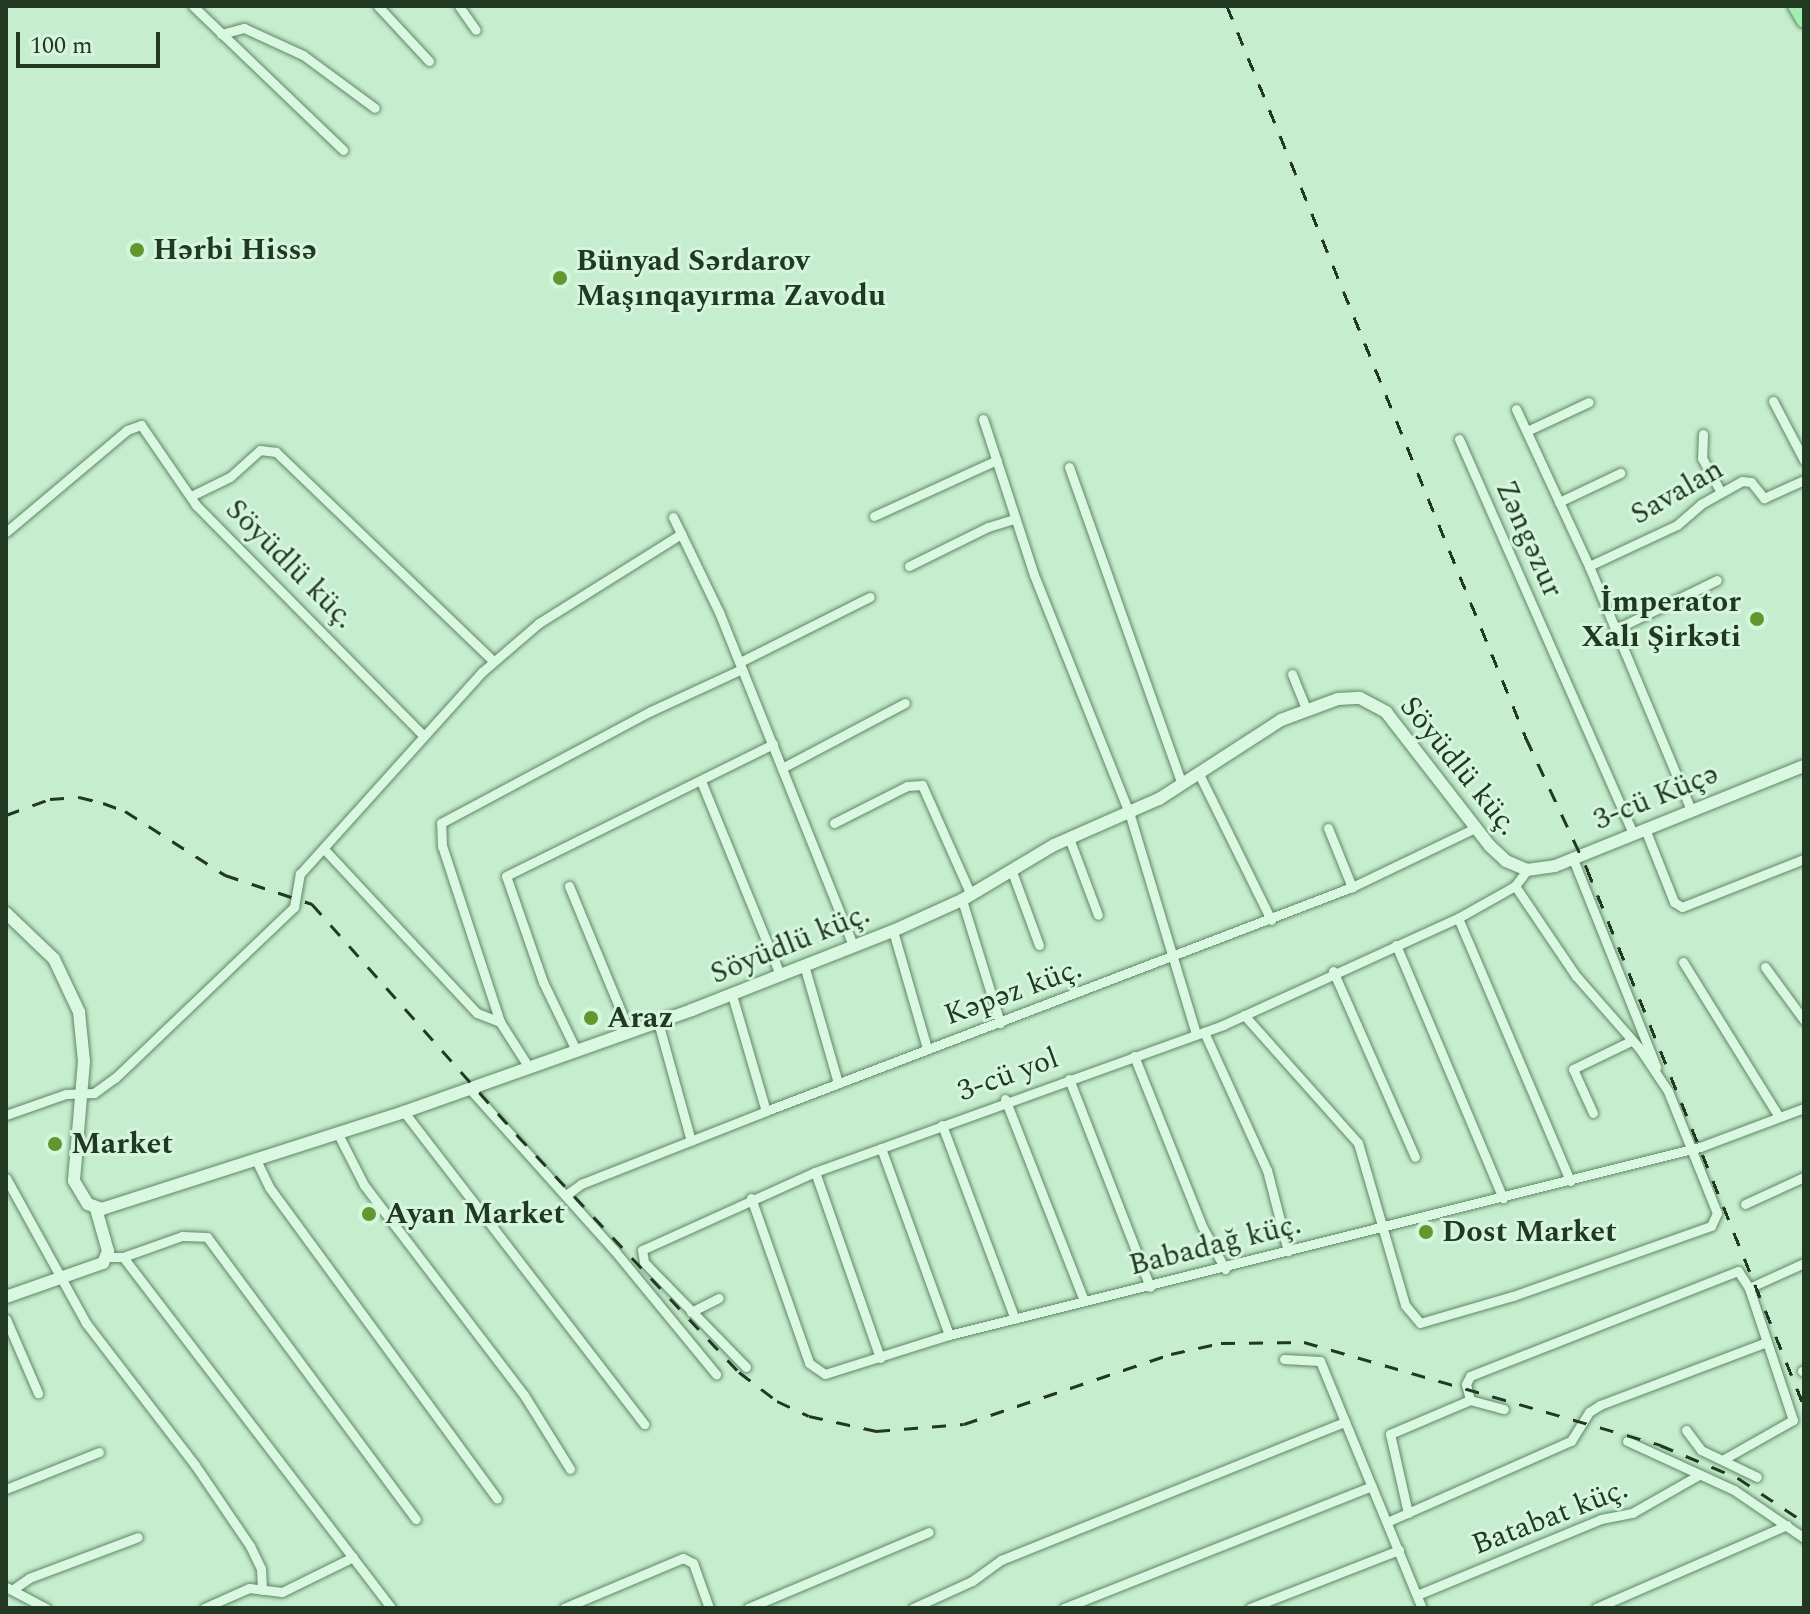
<!DOCTYPE html>
<meta charset="utf-8">
<style>
body{margin:0}
#map{position:relative;width:1810px;height:1614px;overflow:hidden;background:#c7edcf;font-family:Spectral,serif}
div>[style]{position:absolute}
[style*='--x']{left:calc(var(--x)*1px);top:calc(var(--y)*1px);width:calc(var(--w)*1px);rotate:calc(var(--a)*1deg)}
.roads{filter:drop-shadow(0 0 2px #5d895f) drop-shadow(0 0 2px #5d895f)}
.minor>*{height:9px;margin:-4.5px;padding:0 4.5px;transform-origin:4.5px;border-radius:4.5px;background:#daf8e1}
.tertiary>*{height:12px;margin:-6px;padding:0 6px;transform-origin:6px;border-radius:6px;background:#daf8e1}
.primary>*{height:14px;margin:-7px;padding:0 7px;transform-origin:7px;border-radius:7px;background:#a1efb0}
.rail>*{height:3px;margin-top:-1.5px;transform-origin:0;background:repeating-linear-gradient(90deg,#203920 0 14px,transparent 0 28px)}
.dots>*{width:22px;height:22px;translate:-50% -50%;box-sizing:border-box;border:4px solid #d6f5dd;border-radius:50%}
span{translate:-50% -50%;white-space:nowrap;text-align:center;line-height:1.15;-webkit-text-stroke:6px #d6f5dd;paint-order:stroke}
.poi-label{font-size:30px;color:#203920;font-weight:700}
.left{translate:0 -50%;text-align:left}
.right{translate:-100% -50%;text-align:right}
.street-label{font-size:30px;color:#203920}
.frame{position:absolute;inset:0;border:8px solid #203920;pointer-events:none}
.scale{position:absolute;left:16px;top:32px;width:144px;height:36px;box-sizing:border-box;border:4px solid #203920;border-top:0;padding-left:10px;font-size:24px;line-height:28px;white-space:nowrap;color:#203920;-webkit-text-stroke:6px #d6f5dd;paint-order:stroke}
</style>
<div id="map">
<div class="roads">
<div class="minor">
<div style="--x:193;--y:6;--w:208;--a:43.8"></div>
<div style="--x:378;--y:6;--w:75;--a:47.2"></div>
<div style="--x:459;--y:6;--w:29;--a:55"></div>
<div style="--x:221;--y:34;--w:24;--a:-15"></div>
<div style="--x:244;--y:28;--w:65;--a:24.6"></div>
<div style="--x:303;--y:55;--w:89;--a:36.4"></div>
<div style="--x:1773;--y:401;--w:67;--a:62.3"></div>
<div style="--x:1516;--y:409;--w:173;--a:65.1"></div>
<div style="--x:983;--y:419;--w:164;--a:71.9"></div>
<div style="--x:1034;--y:575;--w:255;--a:68.2"></div>
<div style="--x:1129;--y:812;--w:232;--a:73.2"></div>
<div style="--x:1527;--y:431;--w:68;--a:-25.1"></div>
<div style="--x:1703;--y:434;--w:24;--a:92"></div>
<div style="--x:1702;--y:458;--w:39;--a:61"></div>
<div style="--x:1459;--y:439;--w:432;--a:66.2"></div>
<div style="--x:1069;--y:467;--w:337;--a:70.4"></div>
<div style="--x:191;--y:496;--w:43;--a:-26"></div>
<div style="--x:230;--y:477;--w:40;--a:-42"></div>
<div style="--x:260;--y:450;--w:16;--a:7"></div>
<div style="--x:276;--y:452;--w:301;--a:43.9"></div>
<div style="--x:1559;--y:502;--w:68;--a:-25.4"></div>
<div style="--x:874;--y:516;--w:135;--a:-24.5"></div>
<div style="--x:673;--y:517;--w:106;--a:64.2"></div>
<div style="--x:719;--y:612;--w:360;--a:68.1"></div>
<div style="--x:6;--y:532;--w:158;--a:-40.1"></div>
<div style="--x:127;--y:430;--w:15;--a:-20"></div>
<div style="--x:141;--y:425;--w:97;--a:55.5"></div>
<div style="--x:196;--y:505;--w:323;--a:45.4"></div>
<div style="--x:909;--y:566;--w:88;--a:-26.3"></div>
<div style="--x:988;--y:527;--w:28;--a:-17"></div>
<div style="--x:1616;--y:629;--w:112;--a:-25.9"></div>
<div style="--x:740;--y:662;--w:145;--a:-26.6"></div>
<div style="--x:1292;--y:674;--w:38;--a:68"></div>
<div style="--x:782;--y:768;--w:139;--a:-27.9"></div>
<div style="--x:1198;--y:772;--w:165;--a:63.7"></div>
<div style="--x:701;--y:781;--w:209;--a:67.8"></div>
<div style="--x:1691;--y:810;--w:264;--a:-112.7"></div>
<div style="--x:1589;--y:566;--w:97;--a:-25"></div>
<div style="--x:1677;--y:525;--w:32;--a:-41"></div>
<div style="--x:1701;--y:504;--w:47;--a:-29.3"></div>
<div style="--x:1742;--y:481;--w:9;--a:6"></div>
<div style="--x:1751;--y:482;--w:21;--a:51"></div>
<div style="--x:1764;--y:498;--w:44;--a:-24.2"></div>
<div style="--x:834;--y:823;--w:82;--a:-26.9"></div>
<div style="--x:907;--y:786;--w:15;--a:-4"></div>
<div style="--x:922;--y:785;--w:120;--a:66"></div>
<div style="--x:1328;--y:828;--w:64;--a:67.9"></div>
<div style="--x:1645;--y:829;--w:79;--a:68.3"></div>
<div style="--x:1674;--y:902;--w:9;--a:32"></div>
<div style="--x:1682;--y:907;--w:131;--a:-21.5"></div>
<div style="--x:1069;--y:838;--w:82;--a:69.4"></div>
<div style="--x:324;--y:849;--w:224;--a:47"></div>
<div style="--x:477;--y:1013;--w:25;--a:21"></div>
<div style="--x:500;--y:1022;--w:52;--a:57.5"></div>
<div style="--x:1573;--y:859;--w:224;--a:68.2"></div>
<div style="--x:1011;--y:869;--w:81;--a:69.8"></div>
<div style="--x:569;--y:886;--w:157;--a:67.5"></div>
<div style="--x:962;--y:900;--w:129;--a:72.8"></div>
<div style="--x:1458;--y:918;--w:286;--a:66.9"></div>
<div style="--x:893;--y:931;--w:122;--a:73.8"></div>
<div style="--x:1396;--y:945;--w:275;--a:67.1"></div>
<div style="--x:1683;--y:962;--w:182;--a:58.2"></div>
<div style="--x:804;--y:965;--w:123;--a:73.9"></div>
<div style="--x:1765;--y:967;--w:66;--a:53.7"></div>
<div style="--x:1333;--y:971;--w:203;--a:66.2"></div>
<div style="--x:732;--y:995;--w:121;--a:73.7"></div>
<div style="--x:1244;--y:1015;--w:171;--a:48.3"></div>
<div style="--x:1358;--y:1143;--w:169;--a:73.8"></div>
<div style="--x:1405;--y:1305;--w:23;--a:50"></div>
<div style="--x:1420;--y:1323;--w:97;--a:-16.2"></div>
<div style="--x:1513;--y:1296;--w:210;--a:-19.5"></div>
<div style="--x:1711;--y:1226;--w:14;--a:-65"></div>
<div style="--x:1717;--y:1213;--w:131;--a:-111.9"></div>
<div style="--x:1668;--y:1091;--w:50;--a:-123.7"></div>
<div style="--x:1640;--y:1049;--w:97;--a:-131.2"></div>
<div style="--x:1576;--y:976;--w:109;--a:-124.1"></div>
<div style="--x:500;--y:1022;--w:185;--a:-108.2"></div>
<div style="--x:442;--y:846;--w:23;--a:-92"></div>
<div style="--x:441;--y:823;--w:238;--a:-28.1"></div>
<div style="--x:651;--y:711;--w:100;--a:-24.8"></div>
<div style="--x:658;--y:1022;--w:123;--a:74.5"></div>
<div style="--x:1204;--y:1032;--w:152;--a:65.5"></div>
<div style="--x:1267;--y:1170;--w:84;--a:75.5"></div>
<div style="--x:575;--y:1048;--w:73;--a:-115.9"></div>
<div style="--x:543;--y:982;--w:112;--a:-109.2"></div>
<div style="--x:506;--y:876;--w:298;--a:-26.3"></div>
<div style="--x:1134;--y:1056;--w:183;--a:68.2"></div>
<div style="--x:1202;--y:1226;--w:49;--a:61.9"></div>
<div style="--x:1069;--y:1079;--w:223;--a:68.7"></div>
<div style="--x:469;--y:1088;--w:217;--a:48.2"></div>
<div style="--x:614;--y:1250;--w:161;--a:50.6"></div>
<div style="--x:1005;--y:1099;--w:217;--a:68.6"></div>
<div style="--x:404;--y:1112;--w:394;--a:52.4"></div>
<div style="--x:1593;--y:1113;--w:48;--a:-114.4"></div>
<div style="--x:1573;--y:1069;--w:64;--a:-25.8"></div>
<div style="--x:6;--y:1115;--w:64;--a:-19.3"></div>
<div style="--x:66;--y:1094;--w:28;--a:-2"></div>
<div style="--x:94;--y:1093;--w:26;--a:-36"></div>
<div style="--x:115;--y:1078;--w:248;--a:-43.7"></div>
<div style="--x:294;--y:907;--w:34;--a:-80"></div>
<div style="--x:300;--y:874;--w:272;--a:-48"></div>
<div style="--x:482;--y:672;--w:75;--a:-40.7"></div>
<div style="--x:539;--y:623;--w:168;--a:-32.1"></div>
<div style="--x:942;--y:1125;--w:207;--a:69.4"></div>
<div style="--x:338;--y:1134;--w:57;--a:63"></div>
<div style="--x:364;--y:1185;--w:264;--a:52.7"></div>
<div style="--x:524;--y:1395;--w:87;--a:58.1"></div>
<div style="--x:881;--y:1148;--w:199;--a:70"></div>
<div style="--x:256;--y:1160;--w:30;--a:64"></div>
<div style="--x:269;--y:1187;--w:386;--a:53.8"></div>
<div style="--x:815;--y:1172;--w:197;--a:70.7"></div>
<div style="--x:6;--y:1178;--w:166;--a:61.1"></div>
<div style="--x:86;--y:1323;--w:179;--a:52.5"></div>
<div style="--x:195;--y:1465;--w:98;--a:55.8"></div>
<div style="--x:250;--y:1546;--w:25;--a:64"></div>
<div style="--x:261;--y:1569;--w:21;--a:87"></div>
<div style="--x:566;--y:1195;--w:19;--a:-36"></div>
<div style="--x:581;--y:1184;--w:199;--a:-21.5"></div>
<div style="--x:766;--y:1111;--w:627;--a:-20.92"></div>
<div style="--x:1352;--y:887;--w:136;--a:-25.6"></div>
<div style="--x:751;--y:1198;--w:175;--a:70.6"></div>
<div style="--x:809;--y:1363;--w:19;--a:35"></div>
<div style="--x:825;--y:1374;--w:130;--a:-17.5"></div>
<div style="--x:949;--y:1335;--w:774;--a:-14.05"></div>
<div style="--x:1700;--y:1147;--w:111;--a:-20.6"></div>
<div style="--x:1745;--y:1204;--w:65;--a:-24.6"></div>
<div style="--x:108;--y:1257;--w:15;--a:0"></div>
<div style="--x:123;--y:1257;--w:63;--a:-19.6"></div>
<div style="--x:182;--y:1236;--w:25;--a:2"></div>
<div style="--x:207;--y:1237;--w:351;--a:53.5"></div>
<div style="--x:123;--y:1257;--w:442;--a:52.6"></div>
<div style="--x:1749;--y:1288;--w:60;--a:-24.4"></div>
<div style="--x:691;--y:1312;--w:31;--a:-27"></div>
<div style="--x:6;--y:1319;--w:81;--a:66.6"></div>
<div style="--x:1284;--y:1359;--w:36;--a:3"></div>
<div style="--x:1320;--y:1361;--w:267;--a:67.6"></div>
<div style="--x:746;--y:1367;--w:146;--a:-134.2"></div>
<div style="--x:644;--y:1262;--w:12;--a:-99"></div>
<div style="--x:642;--y:1250;--w:190;--a:-24.3"></div>
<div style="--x:815;--y:1172;--w:434;--a:-19.8"></div>
<div style="--x:1223;--y:1025;--w:258;--a:-24.5"></div>
<div style="--x:1458;--y:918;--w:65;--a:-29.3"></div>
<div style="--x:1515;--y:886;--w:20;--a:-53"></div>
<div style="--x:1802;--y:1371;--w:2;--a:-27"></div>
<div style="--x:1470;--y:1400;--w:16;--a:-104"></div>
<div style="--x:1466;--y:1384;--w:9;--a:-63"></div>
<div style="--x:1470;--y:1376;--w:288;--a:-21.4"></div>
<div style="--x:1738;--y:1271;--w:20;--a:57"></div>
<div style="--x:1749;--y:1288;--w:139;--a:71.6"></div>
<div style="--x:1793;--y:1420;--w:79;--a:150.5"></div>
<div style="--x:1470;--y:1400;--w:35;--a:15"></div>
<div style="--x:1686;--y:1430;--w:25;--a:53"></div>
<div style="--x:1701;--y:1450;--w:62;--a:25.7"></div>
<div style="--x:1627;--y:1441;--w:118;--a:24.6"></div>
<div style="--x:1734;--y:1490;--w:85;--a:34.4"></div>
<div style="--x:6;--y:1489;--w:100;--a:-21.7"></div>
<div style="--x:1408;--y:1513;--w:81;--a:-102.8"></div>
<div style="--x:1390;--y:1434;--w:87;--a:-23"></div>
<div style="--x:1387;--y:1522;--w:201;--a:-23.8"></div>
<div style="--x:1571;--y:1441;--w:34;--a:-58"></div>
<div style="--x:1589;--y:1412;--w:13;--a:-32"></div>
<div style="--x:1600;--y:1405;--w:178;--a:-20.7"></div>
<div style="--x:6;--y:1587;--w:45;--a:27.7"></div>
<div style="--x:12;--y:1590;--w:21;--a:-35"></div>
<div style="--x:29;--y:1578;--w:116;--a:-20.6"></div>
<div style="--x:1417;--y:1595;--w:199;--a:-22.4"></div>
<div style="--x:1601;--y:1519;--w:32;--a:-11"></div>
<div style="--x:1632;--y:1513;--w:75;--a:-29.6"></div>
<div style="--x:204;--y:1608;--w:49;--a:-24"></div>
<div style="--x:249;--y:1588;--w:33;--a:7"></div>
<div style="--x:282;--y:1592;--w:79;--a:-26.2"></div>
<div style="--x:564;--y:1608;--w:129;--a:-22.8"></div>
<div style="--x:683;--y:1558;--w:11;--a:27"></div>
<div style="--x:693;--y:1563;--w:48;--a:70.4"></div>
<div style="--x:748;--y:1608;--w:196;--a:-22.8"></div>
<div style="--x:913;--y:1608;--w:65;--a:-24.6"></div>
<div style="--x:972;--y:1581;--w:36;--a:-36"></div>
<div style="--x:1001;--y:1560;--w:371;--a:-21.9"></div>
<div style="--x:1064;--y:1608;--w:331;--a:-21.6"></div>
<div style="--x:1250;--y:1608;--w:160;--a:-21.3"></div>
<div style="--x:1596;--y:1608;--w:208;--a:-23.5"></div>
</div>
<div class="tertiary">
<div style="--x:6;--y:913;--w:66;--a:43.8"></div>
<div style="--x:54;--y:959;--w:59;--a:64.7"></div>
<div style="--x:79;--y:1012;--w:49;--a:84.2"></div>
<div style="--x:84;--y:1061;--w:120;--a:94.8"></div>
<div style="--x:74;--y:1181;--w:27;--a:59"></div>
<div style="--x:88;--y:1204;--w:15;--a:20"></div>
<div style="--x:102;--y:1209;--w:317;--a:-17.8"></div>
<div style="--x:404;--y:1112;--w:306;--a:-19.5"></div>
<div style="--x:692;--y:1010;--w:216;--a:-21.5"></div>
<div style="--x:893;--y:931;--w:76;--a:-24.2"></div>
<div style="--x:962;--y:900;--w:107;--a:-30.9"></div>
<div style="--x:1054;--y:845;--w:115;--a:-23.7"></div>
<div style="--x:1159;--y:799;--w:145;--a:-32.9"></div>
<div style="--x:1281;--y:720;--w:61;--a:-20.2"></div>
<div style="--x:1338;--y:699;--w:22;--a:-3"></div>
<div style="--x:1360;--y:698;--w:30;--a:28"></div>
<div style="--x:1386;--y:712;--w:170;--a:52.2"></div>
<div style="--x:1490;--y:846;--w:22;--a:43"></div>
<div style="--x:1506;--y:861;--w:23;--a:23"></div>
<div style="--x:1527;--y:870;--w:28;--a:-8"></div>
<div style="--x:1555;--y:866;--w:268;--a:-21.9"></div>
<div style="--x:6;--y:1297;--w:103;--a:-19.3"></div>
<div style="--x:103;--y:1263;--w:13;--a:-67"></div>
<div style="--x:108;--y:1251;--w:44;--a:-105.9"></div>
</div>
<div class="primary">
<div style="--x:1795;--y:6;--w:17;--a:59"></div>
</div>
</div>
<div class="rail">
<div style="--x:1227;--y:6;--w:791;--a:67.78"></div>
<div style="--x:1526;--y:738;--w:145;--a:65"></div>
<div style="--x:1587;--y:869;--w:579;--a:68"></div>
<div style="--x:6;--y:815;--w:47;--a:-20"></div>
<div style="--x:50;--y:799;--w:29;--a:-4"></div>
<div style="--x:79;--y:797;--w:25;--a:14"></div>
<div style="--x:103;--y:803;--w:23;--a:20"></div>
<div style="--x:125;--y:811;--w:119;--a:32.6"></div>
<div style="--x:225;--y:875;--w:92;--a:18.4"></div>
<div style="--x:312;--y:904;--w:309;--a:48.4"></div>
<div style="--x:517;--y:1135;--w:325;--a:46.9"></div>
<div style="--x:739;--y:1372;--w:48;--a:37.3"></div>
<div style="--x:777;--y:1401;--w:35;--a:25"></div>
<div style="--x:809;--y:1416;--w:69;--a:12.6"></div>
<div style="--x:876;--y:1431;--w:88;--a:-4.5"></div>
<div style="--x:964;--y:1424;--w:219;--a:-18.7"></div>
<div style="--x:1171;--y:1354;--w:51;--a:-12.4"></div>
<div style="--x:1221;--y:1343;--w:83;--a:-0.7"></div>
<div style="--x:1304;--y:1342;--w:371;--a:16.1"></div>
<div style="--x:1660;--y:1445;--w:85;--a:22.9"></div>
<div style="--x:1738;--y:1478;--w:79;--a:33.7"></div>
</div>
<div class="dots">
<div style="left:137px;top:250px;background:#62962e"></div>
<div style="left:560px;top:278px;background:#62962e"></div>
<div style="left:1757px;top:619px;background:#62962e"></div>
<div style="left:591px;top:1018px;background:#62962e"></div>
<div style="left:55px;top:1144px;background:#62962e"></div>
<div style="left:369px;top:1214px;background:#62962e"></div>
<div style="left:1426px;top:1232px;background:#62962e"></div>
</div>
<div class="poi-label">
<span class="left" style="left:153px;top:250px">Hərbi Hissə</span>
<span class="left" style="left:576px;top:278px">Bünyad Sərdarov<br>Maşınqayırma Zavodu</span>
<span class="right" style="left:1741px;top:619px">İmperator<br>Xalı Şirkəti</span>
<span class="left" style="left:607px;top:1018px">Araz</span>
<span class="left" style="left:71px;top:1144px">Market</span>
<span class="left" style="left:385px;top:1214px">Ayan Market</span>
<span class="left" style="left:1442px;top:1232px">Dost Market</span>
</div>
<div class="street-label">
<span style="left:1677px;top:492px;rotate:-30deg">Savalan</span>
<span style="left:1529px;top:539px;rotate:66deg">Zəngəzur</span>
<span style="left:290px;top:564px;rotate:45deg">Söyüdlü küç.</span>
<span style="left:1459px;top:766px;rotate:51deg">Söyüdlü küç.</span>
<span style="left:1656px;top:797px;rotate:-22deg">3-cü Küçə</span>
<span style="left:790px;top:944px;rotate:-22deg">Söyüdlü küç.</span>
<span style="left:1013px;top:992px;rotate:-20deg">Kəpəz küç.</span>
<span style="left:1008px;top:1075px;rotate:-20deg">3-cü yol</span>
<span style="left:1215px;top:1245px;rotate:-14deg">Babadağ küç.</span>
<span style="left:1550px;top:1517px;rotate:-21deg">Batabat küç.</span>
</div>
<div class="frame"></div>
<div class="scale">100 m</div>
</div>
